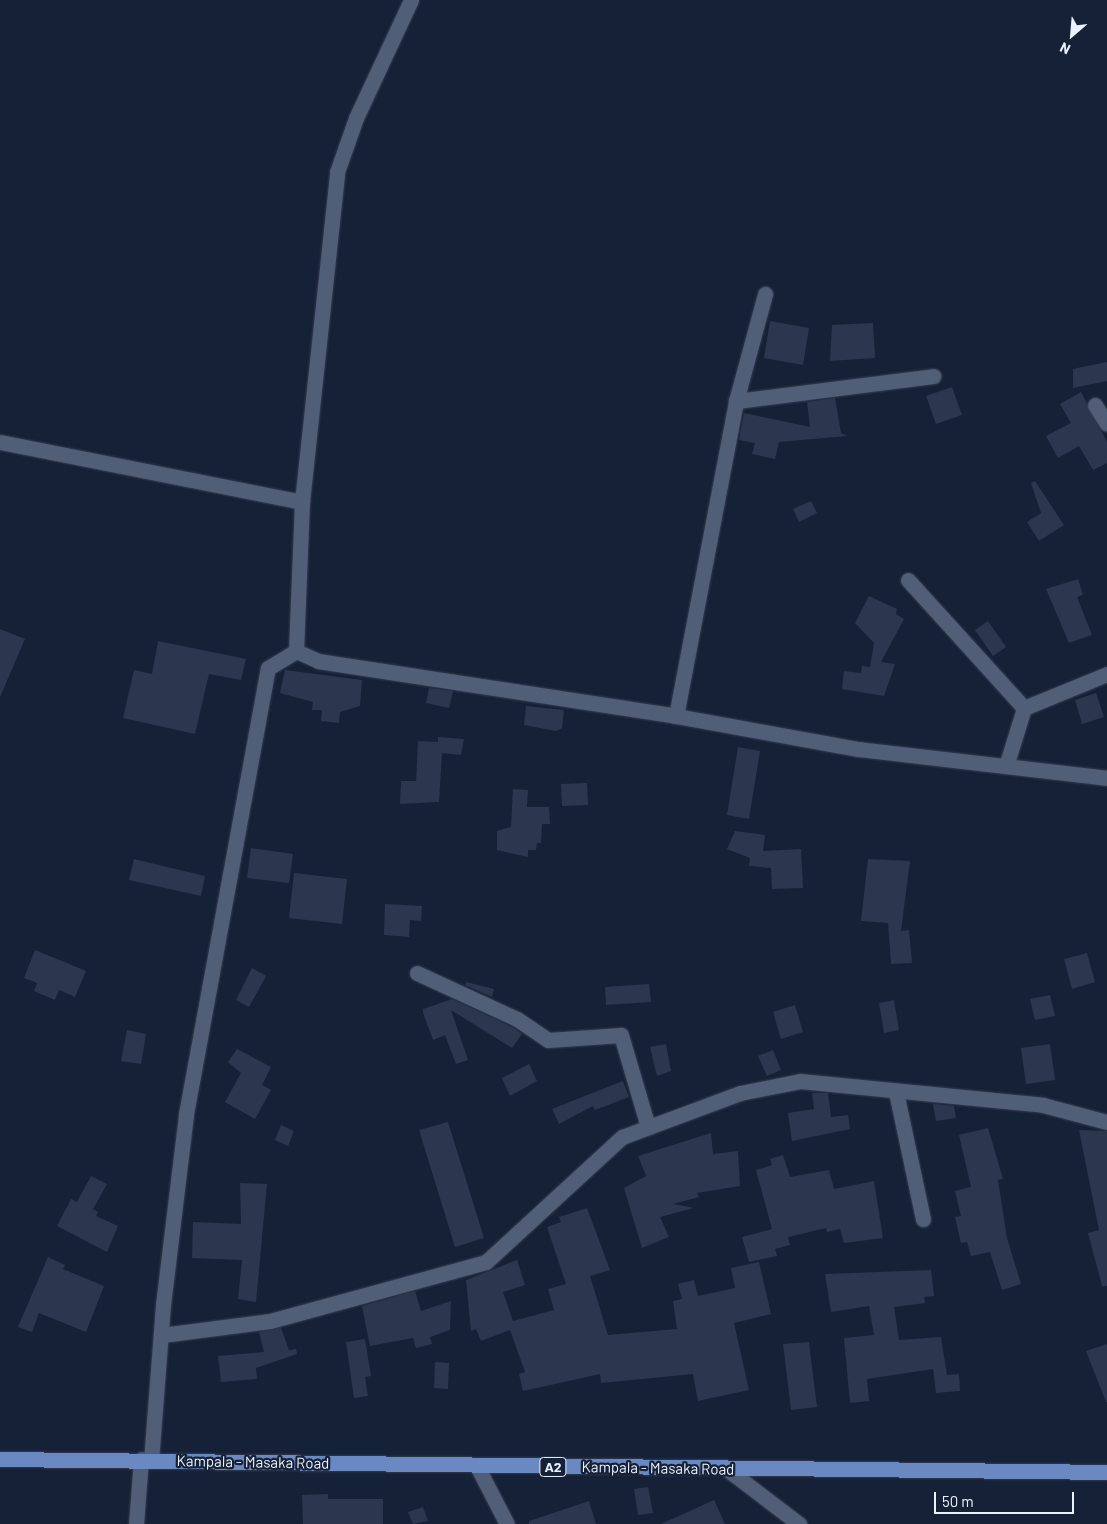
<!DOCTYPE html>
<style>
body{margin:0}
#map{position:relative;width:1107px;height:1524px;overflow:hidden;background:#152137;font-family:Barlow,sans-serif}
div>[style]{position:absolute}
[style*='--x']{left:calc(var(--x)*1px);top:calc(var(--y)*1px);width:calc(var(--w)*1px);rotate:calc(var(--a)*1deg)}
.building>*{inset:0;background:#2a374f}
.roads{filter:drop-shadow(0 0 1px #363c50) drop-shadow(0 0 1px #363c50)}
.minor>*{height:15px;margin:-7.5px;padding:0 7.5px;transform-origin:7.5px;border-radius:7.5px;background:#505e78}
.major>*{height:15px;margin:-7.5px;padding:0 7.5px;transform-origin:7.5px;border-radius:7.5px;background:#6a88c1}
span{translate:-50% -50%;white-space:nowrap;text-align:center;line-height:1.15;-webkit-text-stroke:4.5px #152137;paint-order:stroke}
.shield-label span{padding:1px 4px;background:#152137;border:1px solid;border-radius:4px;-webkit-text-stroke-width:0}
.shield-label{font-size:14px;color:#ebf2ff;font-weight:700}
.street-label{font-size:15px;color:#ebf2ff}
.north{position:absolute;left:1047px;top:10px;width:50px;height:50px;-webkit-text-stroke:4px #152137;paint-order:stroke;rotate:207deg;font-size:14px;font-weight:700;line-height:20px;text-align:center;color:#ebf2ff}
.north::after{content:'';display:block;margin:auto;width:18px;height:22px;background:#ebf2ff;clip-path:polygon(50% 0,100% 100%,50% 72%,0 100%)}
.scale{position:absolute;left:934px;top:1492px;width:140px;height:22px;box-sizing:border-box;border:2px solid #ebf2ff;border-top:0;padding-left:6px;font-size:15px;line-height:18px;white-space:nowrap;color:#ebf2ff;-webkit-text-stroke:4px #152137;paint-order:stroke}
</style>
<div id="map">
<div class="building">
<div style="clip-path:polygon(770px 321px,809px 328px,803px 365px,764px 358px)"></div>
<div style="clip-path:polygon(873px 323px,875px 358px,830px 361px,832px 325px)"></div>
<div style="clip-path:polygon(1107px 362px,1107px 381px,1073px 388px,1073px 369px)"></div>
<div style="clip-path:polygon(952px 387px,962px 415px,936px 424px,926px 396px)"></div>
<div style="clip-path:polygon(1081px 392px,1107px 442px,1107px 463px,1093px 470px,1079px 446px,1058px 458px,1046px 436px,1071px 423px,1060px 404px)"></div>
<div style="clip-path:polygon(835px 398px,841px 433px,847px 436px,779px 442px,775px 459px,752px 454px,755px 443px,739px 440px,744px 413px,810px 427px,807px 402px)"></div>
<div style="clip-path:polygon(1035px 481px,1064px 525px,1039px 541px,1027px 522px,1041px 513px,1031px 483px)"></div>
<div style="clip-path:polygon(811px 501px,817px 513px,799px 522px,793px 509px)"></div>
<div style="clip-path:polygon(1078px 579px,1083px 595px,1077px 597px,1092px 635px,1069px 643px,1046px 589px)"></div>
<div style="clip-path:polygon(869px 596px,897px 609px,896px 614px,904px 619px,881px 662px,895px 664px,884px 696px,842px 689px,844px 671px,861px 673px,862px 666px,870px 667px,874px 643px,855px 623px)"></div>
<div style="clip-path:polygon(988px 621px,1006px 647px,993px 656px,975px 630px)"></div>
<div style="clip-path:polygon(0 629px,25px 639px,0 697px)"></div>
<div style="clip-path:polygon(158px 641px,246px 659px,241px 680px,209px 674px,195px 734px,123px 718px,134px 670px,152px 674px)"></div>
<div style="clip-path:polygon(285px 670px,362px 680px,360px 706px,340px 712px,339px 723px,321px 721px,322px 710px,312px 710px,313px 702px,280px 693px)"></div>
<div style="clip-path:polygon(429px 688px,453px 691px,449px 708px,426px 703px)"></div>
<div style="clip-path:polygon(1096px 693px,1104px 717px,1082px 724px,1075px 700px)"></div>
<div style="clip-path:polygon(526px 706px,564px 710px,562px 728px,556px 731px,524px 725px)"></div>
<div style="clip-path:polygon(438px 737px,464px 739px,461px 755px,442px 753px,439px 802px,400px 804px,401px 781px,416px 781px,418px 741px,438px 742px)"></div>
<div style="clip-path:polygon(738px 747px,760px 751px,749px 819px,727px 815px)"></div>
<div style="clip-path:polygon(587px 783px,588px 805px,562px 806px,561px 784px)"></div>
<div style="clip-path:polygon(513px 789px,528px 790px,527px 807px,549px 807px,550px 824px,542px 824px,541px 843px,537px 843px,536px 850px,528px 850px,528px 857px,497px 850px,497px 831px,511px 827px)"></div>
<div style="clip-path:polygon(735px 831px,765px 835px,763px 851px,801px 849px,803px 888px,772px 889px,771px 868px,749px 866px,750px 858px,727px 849px)"></div>
<div style="clip-path:polygon(251px 848px,293px 854px,289px 883px,247px 878px)"></div>
<div style="clip-path:polygon(134px 859px,205px 876px,201px 896px,129px 880px)"></div>
<div style="clip-path:polygon(868px 859px,910px 861px,901px 931px,909px 930px,912px 963px,891px 964px,888px 923px,861px 921px)"></div>
<div style="clip-path:polygon(294px 873px,347px 879px,342px 924px,289px 918px)"></div>
<div style="clip-path:polygon(385px 904px,422px 906px,421px 921px,410px 920px,409px 937px,384px 935px)"></div>
<div style="clip-path:polygon(35px 950px,86px 971px,75px 997px,59px 990px,55px 1000px,34px 991px,37px 983px,24px 978px)"></div>
<div style="clip-path:polygon(1087px 953px,1095px 982px,1072px 989px,1064px 959px)"></div>
<div style="clip-path:polygon(252px 968px,266px 976px,249px 1007px,236px 1000px)"></div>
<div style="clip-path:polygon(466px 982px,494px 989px,492px 997px,465px 985px)"></div>
<div style="clip-path:polygon(649px 984px,651px 1002px,606px 1005px,605px 987px)"></div>
<div style="clip-path:polygon(1050px 995px,1055px 1016px,1035px 1020px,1030px 999px)"></div>
<div style="clip-path:polygon(452px 999px,512px 1027px,522px 1034px,512px 1048px,451px 1010px,468px 1060px,456px 1064px,445px 1035px,433px 1040px,423px 1013px,423px 1009px)"></div>
<div style="clip-path:polygon(894px 1000px,899px 1030px,884px 1033px,879px 1003px)"></div>
<div style="clip-path:polygon(795px 1005px,803px 1032px,781px 1039px,773px 1012px)"></div>
<div style="clip-path:polygon(127px 1030px,146px 1034px,141px 1064px,121px 1061px)"></div>
<div style="clip-path:polygon(666px 1044px,671px 1071px,657px 1076px,650px 1047px)"></div>
<div style="clip-path:polygon(1050px 1044px,1055px 1080px,1026px 1084px,1021px 1048px)"></div>
<div style="clip-path:polygon(237px 1049px,271px 1067px,262px 1085px,271px 1090px,255px 1119px,225px 1102px,241px 1073px,228px 1062px)"></div>
<div style="clip-path:polygon(773px 1050px,781px 1070px,767px 1076px,758px 1056px)"></div>
<div style="clip-path:polygon(529px 1064px,537px 1081px,510px 1096px,502px 1078px)"></div>
<div style="clip-path:polygon(623px 1081px,629px 1097px,595px 1110px,593px 1106px,559px 1124px,552px 1109px)"></div>
<div style="clip-path:polygon(812px 1093px,828px 1093px,831px 1117px,848px 1115px,850px 1129px,792px 1141px,788px 1113px,814px 1109px)"></div>
<div style="clip-path:polygon(933px 1104px,954px 1106px,956px 1118px,936px 1121px)"></div>
<div style="clip-path:polygon(448px 1122px,484px 1238px,455px 1247px,419px 1130px)"></div>
<div style="clip-path:polygon(281px 1125px,294px 1131px,288px 1146px,275px 1140px)"></div>
<div style="clip-path:polygon(988px 1128px,1003px 1179px,998px 1180px,1007px 1238px,1021px 1284px,1002px 1290px,990px 1252px,971px 1256px,967px 1242px,961px 1243px,955px 1217px,961px 1216px,955px 1191px,971px 1187px,959px 1135px)"></div>
<div style="clip-path:polygon(1079px 1130px,1107px 1131px,1107px 1286px,1102px 1286px,1088px 1233px,1099px 1230px)"></div>
<div style="clip-path:polygon(711px 1133px,713px 1154px,738px 1151px,740px 1186px,697px 1193px,699px 1197px,673px 1204px,694px 1208px,660px 1217px,669px 1237px,642px 1248px,624px 1188px,646px 1176px,638px 1156px)"></div>
<div style="clip-path:polygon(783px 1155px,790px 1177px,829px 1170px,834px 1189px,874px 1181px,883px 1238px,844px 1243px,840px 1229px,827px 1232px,826px 1228px,788px 1237px,790px 1245px,775px 1249px,777px 1256px,749px 1262px,742px 1237px,772px 1229px,756px 1170px,772px 1165px,770px 1159px)"></div>
<div style="clip-path:polygon(91px 1176px,107px 1184px,93px 1209px,98px 1212px,96px 1216px,118px 1226px,107px 1252px,57px 1226px,71px 1199px,77px 1202px)"></div>
<div style="clip-path:polygon(240px 1183px,267px 1184px,256px 1302px,238px 1299px,242px 1260px,192px 1258px,193px 1222px,241px 1224px)"></div>
<div style="clip-path:polygon(587px 1208px,610px 1270px,590px 1276px,608px 1335px,677px 1329px,673px 1301px,682px 1299px,678px 1284px,694px 1280px,698px 1296px,735px 1288px,731px 1268px,759px 1262px,771px 1314px,734px 1323px,749px 1390px,698px 1401px,693px 1374px,601px 1383px,600px 1374px,523px 1391px,519px 1374px,525px 1372px,510px 1330px,481px 1341px,476px 1329px,471px 1331px,466px 1280px,517px 1260px,525px 1285px,503px 1292px,513px 1321px,554px 1310px,548px 1289px,566px 1284px,547px 1227px,561px 1222px,559px 1217px)"></div>
<div style="clip-path:polygon(48px 1257px,65px 1265px,63px 1269px,104px 1286px,86px 1332px,39px 1313px,32px 1332px,18px 1327px)"></div>
<div style="clip-path:polygon(931px 1270px,934px 1296px,924px 1297px,925px 1303px,894px 1307px,899px 1340px,941px 1337px,947px 1375px,959px 1374px,960px 1391px,936px 1393px,933px 1369px,867px 1379px,869px 1401px,850px 1403px,844px 1338px,874px 1335px,869px 1306px,831px 1312px,825px 1274px)"></div>
<div style="clip-path:polygon(415px 1291px,421px 1311px,451px 1301px,450px 1330px,430px 1337px,432px 1344px,416px 1348px,413px 1338px,370px 1346px,362px 1306px)"></div>
<div style="clip-path:polygon(281px 1328px,289px 1350px,296px 1349px,297px 1354px,256px 1368px,257px 1379px,221px 1382px,218px 1356px,264px 1352px,259px 1332px)"></div>
<div style="clip-path:polygon(365px 1339px,371px 1376px,365px 1377px,368px 1396px,354px 1398px,346px 1342px)"></div>
<div style="clip-path:polygon(809px 1342px,817px 1407px,791px 1410px,783px 1344px)"></div>
<div style="clip-path:polygon(1107px 1344px,1107px 1402px,1106px 1402px,1086px 1351px)"></div>
<div style="clip-path:polygon(435px 1362px,449px 1363px,448px 1389px,434px 1388px)"></div>
<div style="clip-path:polygon(648px 1487px,653px 1513px,638px 1515px,634px 1489px)"></div>
<div style="clip-path:polygon(328px 1494px,328px 1499px,383px 1499px,383px 1524px,303px 1524px,302px 1495px)"></div>
<div style="clip-path:polygon(714px 1500px,725px 1524px,661px 1524px)"></div>
<div style="clip-path:polygon(589px 1501px,596px 1524px,529px 1524px,529px 1521px)"></div>
<div style="clip-path:polygon(423px 1507px,428px 1521px,413px 1524px,408px 1512px)"></div>
</div>
<div class="roads">
<div class="minor">
<div style="--x:736;--y:401;--w:199;--a:-7.2"></div>
<div style="--x:1095;--y:405;--w:22;--a:58"></div>
<div style="--x:0;--y:442;--w:308;--a:11.2"></div>
<div style="--x:908;--y:580;--w:173;--a:47.8"></div>
<div style="--x:296;--y:651;--w:149;--a:-87.7"></div>
<div style="--x:302;--y:502;--w:332;--a:-83.9"></div>
<div style="--x:337;--y:172;--w:57;--a:-70.6"></div>
<div style="--x:356;--y:118;--w:130;--a:-65"></div>
<div style="--x:1024;--y:708;--w:90;--a:-22.3"></div>
<div style="--x:676;--y:716;--w:321;--a:-79.2"></div>
<div style="--x:736;--y:401;--w:111;--a:-74.8"></div>
<div style="--x:1007;--y:763;--w:58;--a:-72.8"></div>
<div style="--x:417;--y:973;--w:110;--a:24.7"></div>
<div style="--x:517;--y:1019;--w:37;--a:34"></div>
<div style="--x:548;--y:1040;--w:73;--a:-3.9"></div>
<div style="--x:621;--y:1035;--w:96;--a:73.6"></div>
<div style="--x:896;--y:1092;--w:130;--a:78"></div>
<div style="--x:162;--y:1335;--w:109;--a:-7.4"></div>
<div style="--x:270;--y:1321;--w:224;--a:-15.3"></div>
<div style="--x:486;--y:1262;--w:185;--a:-42.6"></div>
<div style="--x:622;--y:1137;--w:126;--a:-20.4"></div>
<div style="--x:740;--y:1093;--w:61;--a:-11.3"></div>
<div style="--x:800;--y:1081;--w:244;--a:5.6"></div>
<div style="--x:1043;--y:1105;--w:66;--a:14.9"></div>
<div style="--x:151;--y:1461;--w:156;--a:-85.6"></div>
<div style="--x:163;--y:1305;--w:192;--a:-83.1"></div>
<div style="--x:186;--y:1114;--w:453;--a:-79.6"></div>
<div style="--x:268;--y:668;--w:33;--a:-31"></div>
<div style="--x:296;--y:651;--w:24;--a:24"></div>
<div style="--x:318;--y:661;--w:362;--a:8.7"></div>
<div style="--x:676;--y:716;--w:185;--a:10.3"></div>
<div style="--x:858;--y:749;--w:251;--a:6.6"></div>
<div style="--x:477;--y:1466;--w:65;--a:62.7"></div>
<div style="--x:727;--y:1469;--w:91;--a:37.4"></div>
<div style="--x:136;--y:1524;--w:65;--a:-85.6"></div>
</div>
<div class="major">
<div style="--x:0;--y:1459;--w:1107;--a:0.67"></div>
</div>
</div>
<div class="shield-label">
<span style="left:553px;top:1467px">A2</span>
</div>
<div class="street-label">
<span style="left:253px;top:1462px;rotate:1deg">Kampala - Masaka Road</span>
<span style="left:658px;top:1468px;rotate:1deg">Kampala - Masaka Road</span>
</div>
<div class="north">N</div>
<div class="scale">50 m</div>
</div>
